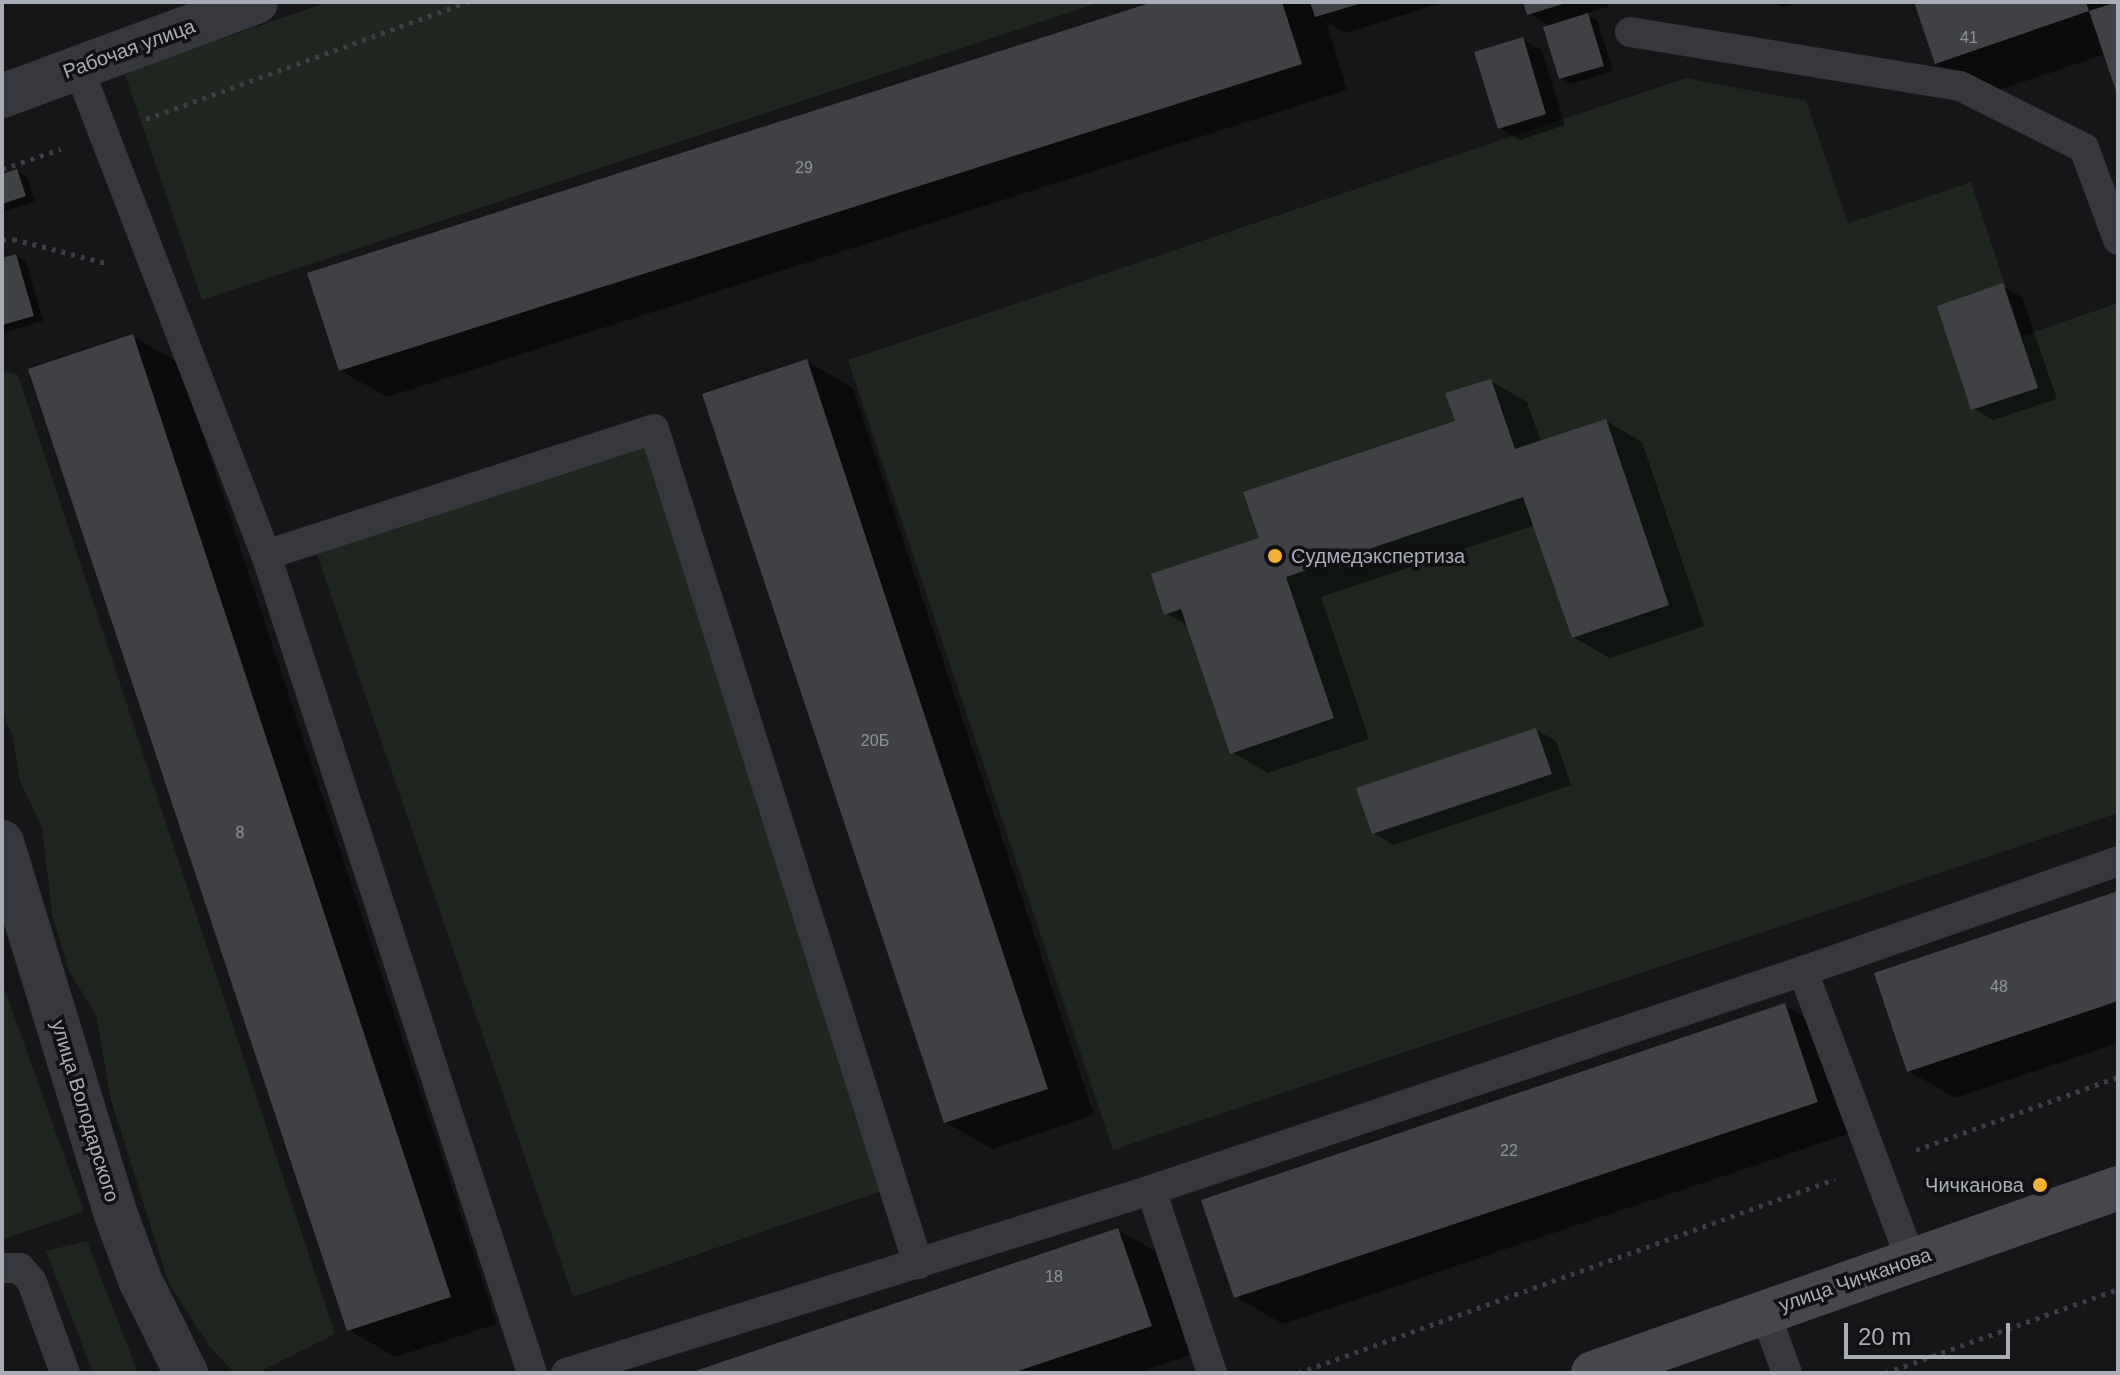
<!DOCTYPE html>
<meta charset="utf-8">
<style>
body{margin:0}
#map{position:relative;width:2120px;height:1375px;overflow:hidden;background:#161618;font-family:Helvetica,sans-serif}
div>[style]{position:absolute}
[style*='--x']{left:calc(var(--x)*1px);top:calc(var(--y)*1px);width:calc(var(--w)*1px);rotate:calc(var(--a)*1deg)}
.green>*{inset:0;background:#1e261f}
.shadow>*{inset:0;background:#0007}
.building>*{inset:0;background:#404145}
.path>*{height:5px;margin-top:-2.5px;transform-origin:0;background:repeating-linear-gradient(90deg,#3d3f44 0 4px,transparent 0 10px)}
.service>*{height:30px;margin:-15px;padding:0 15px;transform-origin:15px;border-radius:15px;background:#37383d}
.minor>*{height:44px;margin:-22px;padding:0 22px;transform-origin:22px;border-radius:22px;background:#37383d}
.secondary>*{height:44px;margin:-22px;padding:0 22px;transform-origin:22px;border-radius:22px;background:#45474d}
.dots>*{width:22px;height:22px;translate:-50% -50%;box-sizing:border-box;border:4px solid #111113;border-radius:50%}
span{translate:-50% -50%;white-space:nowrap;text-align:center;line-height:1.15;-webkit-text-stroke:7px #111113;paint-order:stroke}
.number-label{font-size:16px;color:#8e929b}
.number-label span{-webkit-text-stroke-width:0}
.street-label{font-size:20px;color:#a8adb8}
.poi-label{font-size:20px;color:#a8adb8}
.left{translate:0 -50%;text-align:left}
.right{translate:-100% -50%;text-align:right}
.frame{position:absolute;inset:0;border:4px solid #a8adb8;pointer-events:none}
.scale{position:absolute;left:1844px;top:1323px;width:166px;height:36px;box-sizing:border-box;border:4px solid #a8adb8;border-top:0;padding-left:10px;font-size:24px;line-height:28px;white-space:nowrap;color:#a8adb8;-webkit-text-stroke:6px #111113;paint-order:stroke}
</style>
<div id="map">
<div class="green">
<div style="clip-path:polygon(328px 2px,1101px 2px,202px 300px,124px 72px)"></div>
<div style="clip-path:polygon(1686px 78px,1806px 101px,1848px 223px,1971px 182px,2022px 336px,2118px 303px,2118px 813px,1113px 1150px,848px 360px)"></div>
<div style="clip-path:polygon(2px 371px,18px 375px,335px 1334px,257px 1373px,234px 1373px,210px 1347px,169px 1284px,111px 1100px,96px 1015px,69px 971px,52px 914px,42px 827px,20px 781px,12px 734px,2px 711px)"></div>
<div style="clip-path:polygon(648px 438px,905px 1183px,573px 1297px,316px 552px)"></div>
<div style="clip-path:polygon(2px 982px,84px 1211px,2px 1240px)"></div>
<div style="clip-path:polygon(87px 1241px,138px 1373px,93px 1373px,46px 1251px)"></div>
</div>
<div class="shadow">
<div style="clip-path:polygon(1159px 2px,1445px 2px,1345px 33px,1326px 21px,1347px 90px,387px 397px,340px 370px)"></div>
<div style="clip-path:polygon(1525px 2px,1606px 2px,1608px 7px,1585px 14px,1597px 20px,1613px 71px,1571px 84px,1561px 78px,1551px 27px,1529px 13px)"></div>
<div style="clip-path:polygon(1775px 2px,1797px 2px,1783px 7px)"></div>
<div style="clip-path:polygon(1916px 2px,2118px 2px,2118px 89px,2106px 54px,1990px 93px,1936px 63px)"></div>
<div style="clip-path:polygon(1522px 39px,1542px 51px,1565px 125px,1520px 140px,1499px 128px)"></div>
<div style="clip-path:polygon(17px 171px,27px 177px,35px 201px,2px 212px,2px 176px)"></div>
<div style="clip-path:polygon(16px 256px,26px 262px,43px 321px,2px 333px,2px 260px)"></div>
<div style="clip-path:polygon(2002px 286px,2022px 297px,2057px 399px,1993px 420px,1973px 408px)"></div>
<div style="clip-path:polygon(132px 336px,179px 363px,497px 1324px,395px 1357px,349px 1330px)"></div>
<div style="clip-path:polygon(807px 361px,853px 388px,1094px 1115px,992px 1149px,945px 1122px)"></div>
<div style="clip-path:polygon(1491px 381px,1527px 402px,1541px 442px,1606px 421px,1642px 442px,1704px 626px,1610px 658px,1573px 637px,1535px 525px,1321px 597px,1369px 739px,1268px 773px,1232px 752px,1188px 626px,1166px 613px,1262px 540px,1458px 422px)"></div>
<div style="clip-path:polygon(1536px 730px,1556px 741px,1571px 785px,1394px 845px,1374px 833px)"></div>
<div style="clip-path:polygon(2118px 893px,2118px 1043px,1955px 1098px,1909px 1071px)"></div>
<div style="clip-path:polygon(1784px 1005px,1831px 1032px,1863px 1129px,1283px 1324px,1236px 1297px)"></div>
<div style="clip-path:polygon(1118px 1230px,1165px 1257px,1197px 1353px,1136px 1373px,694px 1373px)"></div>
</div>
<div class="building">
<div style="clip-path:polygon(1153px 2px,1282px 2px,1302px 64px,339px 371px,307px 273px)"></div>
<div style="clip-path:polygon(1310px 2px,1362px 2px,1362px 3px,1315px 17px)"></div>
<div style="clip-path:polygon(1523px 2px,1566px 2px,1566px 3px,1527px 15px)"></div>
<div style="clip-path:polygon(1914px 2px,2086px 2px,2089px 11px,1935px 64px)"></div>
<div style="clip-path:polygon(2117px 2px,2118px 2px,2117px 94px,2089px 11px)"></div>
<div style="clip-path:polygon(1588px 13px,1604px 66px,1559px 79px,1543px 27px)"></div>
<div style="clip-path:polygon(1523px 37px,1546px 114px,1498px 129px,1474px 52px)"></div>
<div style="clip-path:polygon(17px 169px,26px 196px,2px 204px,2px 174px)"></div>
<div style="clip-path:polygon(16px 254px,34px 316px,2px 325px,2px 258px)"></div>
<div style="clip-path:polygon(2003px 283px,2038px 388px,1971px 410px,1937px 306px)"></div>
<div style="clip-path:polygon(133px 334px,451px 1297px,347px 1331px,28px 369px)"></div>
<div style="clip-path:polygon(807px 359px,1048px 1089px,944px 1123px,702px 394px)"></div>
<div style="clip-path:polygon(1491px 379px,1515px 449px,1606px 419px,1669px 605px,1572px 638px,1523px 497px,1286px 577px,1334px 718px,1230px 754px,1181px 609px,1164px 615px,1151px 574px,1259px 538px,1243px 492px,1455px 421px,1445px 393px)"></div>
<div style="clip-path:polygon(1536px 728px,1552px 774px,1372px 834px,1356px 788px)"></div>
<div style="clip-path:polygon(2118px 891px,2118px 1001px,1907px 1072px,1874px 973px)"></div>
<div style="clip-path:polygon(1785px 1003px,1818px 1102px,1234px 1298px,1201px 1200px)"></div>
<div style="clip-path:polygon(1118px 1228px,1152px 1326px,1012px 1373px,689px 1373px)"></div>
</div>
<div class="path">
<div style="--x:146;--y:119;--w:343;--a:-20"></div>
<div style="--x:2;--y:169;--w:62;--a:-18.7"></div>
<div style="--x:2;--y:240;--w:11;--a:-5"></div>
<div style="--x:13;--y:239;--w:96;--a:14.5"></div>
<div style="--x:1916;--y:1150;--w:215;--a:-19.9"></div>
<div style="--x:1298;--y:1373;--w:571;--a:-19.86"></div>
<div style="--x:1885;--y:1373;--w:248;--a:-19.8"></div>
</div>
<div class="service">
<div style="--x:1630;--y:32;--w:334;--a:9.3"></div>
<div style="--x:1960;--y:86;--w:139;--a:26.6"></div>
<div style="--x:2084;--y:148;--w:98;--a:69.7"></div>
<div style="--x:78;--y:67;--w:523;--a:68.93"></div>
<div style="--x:1911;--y:1260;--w:309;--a:-110.5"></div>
<div style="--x:1803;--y:971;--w:334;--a:-19.2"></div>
<div style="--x:2;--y:1268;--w:18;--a:0"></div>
<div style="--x:20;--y:1268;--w:18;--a:49"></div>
<div style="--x:32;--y:1282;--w:97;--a:70.1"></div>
<div style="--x:1765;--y:1312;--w:65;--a:70.2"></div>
<div style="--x:532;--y:1373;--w:860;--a:-108.01"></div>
<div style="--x:266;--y:555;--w:408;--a:-18"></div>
<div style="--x:654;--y:429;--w:876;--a:72.45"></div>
<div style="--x:566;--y:1373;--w:613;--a:-17.37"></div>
<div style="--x:1212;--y:1373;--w:193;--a:-108.4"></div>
<div style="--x:1151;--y:1190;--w:688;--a:-18.57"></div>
</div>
<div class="minor">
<div style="--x:2;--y:96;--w:271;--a:-20.3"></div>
<div style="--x:2;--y:842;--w:387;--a:73"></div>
<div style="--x:115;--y:1212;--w:72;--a:69.8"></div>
<div style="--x:140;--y:1280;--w:104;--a:63.7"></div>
</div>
<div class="secondary">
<div style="--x:1593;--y:1373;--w:557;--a:-19.41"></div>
</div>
<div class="dots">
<div style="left:1275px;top:556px;background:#f2b134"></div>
<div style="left:2040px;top:1185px;background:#f2b134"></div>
</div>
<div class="number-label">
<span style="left:1969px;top:38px">41</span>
<span style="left:804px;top:168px">29</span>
<span style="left:875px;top:741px">20Б</span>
<span style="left:240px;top:833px">8</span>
<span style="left:1999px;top:987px">48</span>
<span style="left:1509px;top:1151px">22</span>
<span style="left:1054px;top:1277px">18</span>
</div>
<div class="street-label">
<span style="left:129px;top:49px;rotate:-20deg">Рабочая улица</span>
<span style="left:85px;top:1111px;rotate:73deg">улица Володарского</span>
<span style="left:1855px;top:1280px;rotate:-19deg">улица Чичканова</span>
</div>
<div class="poi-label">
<span class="left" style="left:1291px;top:556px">Судмедэкспертиза</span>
<span class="right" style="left:2024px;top:1185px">Чичканова</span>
</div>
<div class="frame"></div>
<div class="scale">20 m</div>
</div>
